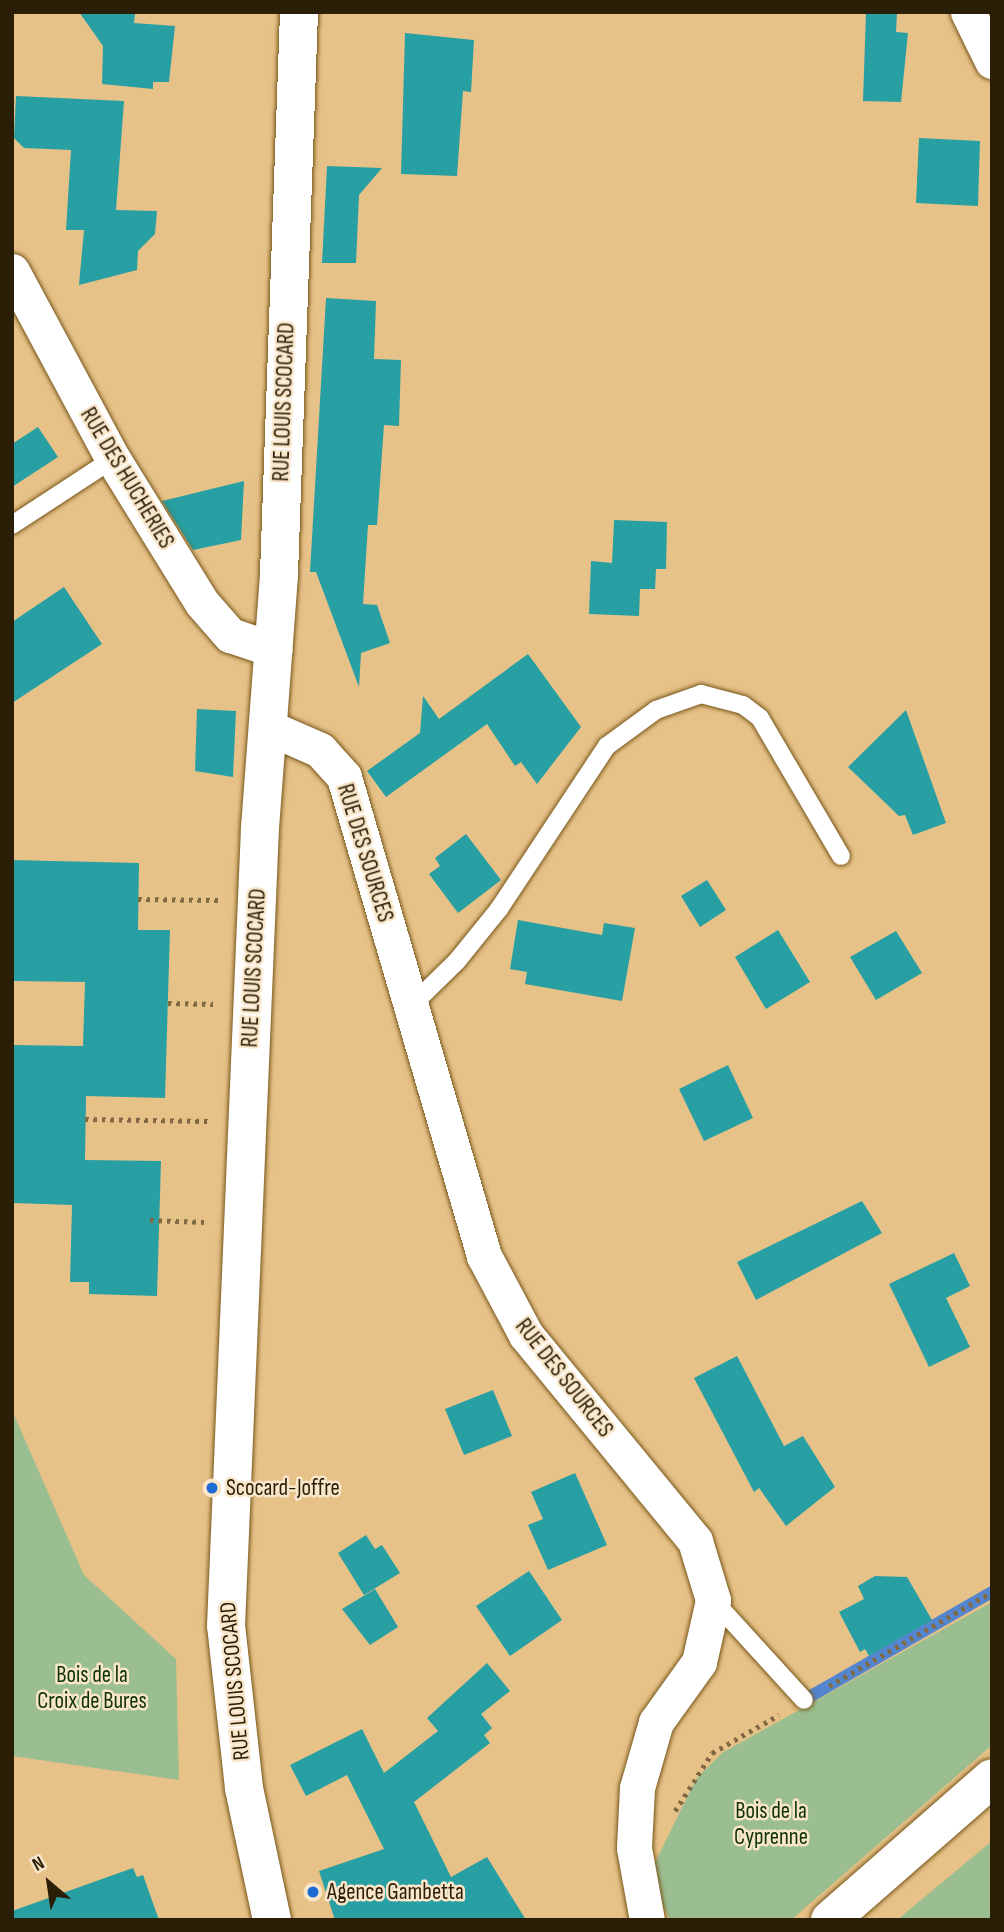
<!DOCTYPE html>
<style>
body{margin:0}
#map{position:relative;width:1004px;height:1932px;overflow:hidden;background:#e7c288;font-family:"Sofia Sans Condensed",sans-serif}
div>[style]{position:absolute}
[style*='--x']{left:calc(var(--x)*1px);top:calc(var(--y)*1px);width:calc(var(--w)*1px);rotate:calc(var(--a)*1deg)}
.green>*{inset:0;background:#9bbe90}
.stream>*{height:12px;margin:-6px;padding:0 6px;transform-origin:6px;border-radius:6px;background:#5485cf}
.building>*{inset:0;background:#289fa3}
.path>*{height:4.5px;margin-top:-2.25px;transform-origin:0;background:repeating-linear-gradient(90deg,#816942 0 3.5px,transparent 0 8.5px)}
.roads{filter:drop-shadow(0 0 2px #78571b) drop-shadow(0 0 2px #78571b)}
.lane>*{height:18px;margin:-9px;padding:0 9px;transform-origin:9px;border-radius:9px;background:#fff}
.street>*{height:35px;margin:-17.5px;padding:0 17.5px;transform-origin:17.5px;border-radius:17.5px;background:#fff}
.secondary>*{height:38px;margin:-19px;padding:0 19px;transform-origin:19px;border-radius:19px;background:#fff}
.dots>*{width:19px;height:19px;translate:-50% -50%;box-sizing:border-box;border:4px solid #f9e6ca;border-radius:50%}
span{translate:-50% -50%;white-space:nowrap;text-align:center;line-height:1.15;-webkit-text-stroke:5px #f9e6ca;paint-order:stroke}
.street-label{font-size:23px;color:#2b1e06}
.poi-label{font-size:23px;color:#2b1e06}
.left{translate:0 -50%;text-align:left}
.park-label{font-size:23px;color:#0c3300}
.frame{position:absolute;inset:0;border:14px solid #2b1e06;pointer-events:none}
.north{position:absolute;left:14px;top:1848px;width:70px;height:70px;-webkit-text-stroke:5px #f9e6ca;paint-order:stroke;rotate:331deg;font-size:19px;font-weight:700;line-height:28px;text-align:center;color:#2b1e06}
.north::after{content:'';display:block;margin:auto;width:24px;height:32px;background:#2b1e06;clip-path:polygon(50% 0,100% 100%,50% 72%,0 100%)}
</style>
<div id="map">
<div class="green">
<div style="clip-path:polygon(12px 1410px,84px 1575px,176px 1659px,179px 1780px,12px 1756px)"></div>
<div style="clip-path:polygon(992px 1602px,992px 1745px,791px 1920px,670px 1920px,649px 1875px,696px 1779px,722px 1753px)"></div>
<div style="clip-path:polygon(992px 1841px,992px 1920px,897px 1920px)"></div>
</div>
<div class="stream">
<div style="--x:804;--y:1700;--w:217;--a:-29.9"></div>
</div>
<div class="building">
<div style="clip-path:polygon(79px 12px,135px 14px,134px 23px,175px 26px,169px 82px,153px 82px,153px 89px,102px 84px,103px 46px)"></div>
<div style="clip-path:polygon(866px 12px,897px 12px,896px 32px,908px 33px,901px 102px,863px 101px)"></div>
<div style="clip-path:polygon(405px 33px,474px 40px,471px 92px,463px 91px,457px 176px,401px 174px)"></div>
<div style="clip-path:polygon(16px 96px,124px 101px,116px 210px,157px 211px,155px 234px,138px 251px,137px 270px,79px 285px,84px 230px,66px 230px,71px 150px,24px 148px,14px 138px)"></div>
<div style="clip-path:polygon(919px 138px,980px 141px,978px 206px,916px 203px)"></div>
<div style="clip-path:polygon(327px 166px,382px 168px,359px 195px,356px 263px,322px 263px)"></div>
<div style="clip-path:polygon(326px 298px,376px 301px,374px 359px,401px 360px,399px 426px,384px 425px,377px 525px,368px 525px,363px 604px,377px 605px,390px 643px,361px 653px,359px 687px,316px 572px,310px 572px)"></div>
<div style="clip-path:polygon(38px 427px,58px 457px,12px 487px,12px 444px)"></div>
<div style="clip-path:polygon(244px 481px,241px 540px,193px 550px,162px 501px)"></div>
<div style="clip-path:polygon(614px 520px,667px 522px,666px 569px,656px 569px,655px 589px,640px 589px,639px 616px,589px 614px,591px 561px,612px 563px)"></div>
<div style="clip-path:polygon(64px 587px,102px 644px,12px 703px,12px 622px)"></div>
<div style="clip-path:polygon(528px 654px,581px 727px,537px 784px,521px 762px,515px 766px,487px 724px,386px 797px,367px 771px,420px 733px,423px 696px,439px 719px)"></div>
<div style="clip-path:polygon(197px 709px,236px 711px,233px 777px,195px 771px)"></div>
<div style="clip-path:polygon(906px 710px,946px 823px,913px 835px,905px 815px,899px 816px,848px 767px)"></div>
<div style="clip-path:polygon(466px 834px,501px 880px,458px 913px,429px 874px,440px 866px,435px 858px)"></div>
<div style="clip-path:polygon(12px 860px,139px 863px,138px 930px,170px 930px,165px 1098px,86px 1096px,85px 1160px,161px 1161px,157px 1296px,89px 1294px,89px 1282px,70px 1282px,72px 1205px,12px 1203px,12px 1045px,83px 1046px,85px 982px,12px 981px)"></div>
<div style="clip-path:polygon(707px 880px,726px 910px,700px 927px,681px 896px)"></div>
<div style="clip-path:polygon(518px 920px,602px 935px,604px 923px,635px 928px,622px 1001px,525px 984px,527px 972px,510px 969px)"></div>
<div style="clip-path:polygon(778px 930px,810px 982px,766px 1009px,735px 957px)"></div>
<div style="clip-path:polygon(896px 931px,922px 973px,876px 1000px,850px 957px)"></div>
<div style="clip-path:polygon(728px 1065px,753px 1118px,704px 1141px,679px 1089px)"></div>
<div style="clip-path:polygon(862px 1201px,882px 1233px,756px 1300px,737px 1262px)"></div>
<div style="clip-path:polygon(954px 1253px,970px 1286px,946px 1298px,970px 1347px,929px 1367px,889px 1284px)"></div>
<div style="clip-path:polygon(737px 1356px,784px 1446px,803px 1436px,835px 1487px,786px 1526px,759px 1488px,754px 1492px,694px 1378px)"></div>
<div style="clip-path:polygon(493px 1390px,512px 1436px,464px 1455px,445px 1409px)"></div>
<div style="clip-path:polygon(575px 1473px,607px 1545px,548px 1570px,528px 1525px,543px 1519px,531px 1492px)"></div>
<div style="clip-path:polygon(366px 1535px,375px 1549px,382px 1545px,400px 1573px,364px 1595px,338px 1553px)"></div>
<div style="clip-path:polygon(529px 1571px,562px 1620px,510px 1656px,476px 1606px)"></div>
<div style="clip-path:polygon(875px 1576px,907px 1577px,932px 1620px,869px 1656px,865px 1649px,860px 1652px,839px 1612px,864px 1599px,858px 1586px)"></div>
<div style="clip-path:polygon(375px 1589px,398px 1627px,370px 1645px,342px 1609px)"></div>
<div style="clip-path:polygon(487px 1663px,510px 1691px,481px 1714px,492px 1728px,484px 1735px,490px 1743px,414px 1802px,451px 1877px,487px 1857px,526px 1920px,335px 1920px,319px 1871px,384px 1849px,347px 1775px,306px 1796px,290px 1765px,362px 1729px,384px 1773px,438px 1731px,427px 1718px)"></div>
<div style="clip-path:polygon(133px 1868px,137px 1877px,143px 1875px,159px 1920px,12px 1920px,12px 1911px)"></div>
</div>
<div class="path">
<div style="--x:138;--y:899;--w:80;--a:0.7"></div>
<div style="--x:168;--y:1003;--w:45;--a:1.3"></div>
<div style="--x:85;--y:1119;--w:123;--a:0.9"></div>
<div style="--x:150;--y:1220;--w:54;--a:2.1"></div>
<div style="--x:829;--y:1686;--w:188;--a:-30"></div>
<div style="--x:675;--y:1811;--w:69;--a:-57.5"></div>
<div style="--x:712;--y:1753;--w:77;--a:-29.6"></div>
</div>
<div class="roads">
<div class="lane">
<div style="--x:12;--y:525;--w:121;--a:-33.2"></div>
<div style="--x:411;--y:1006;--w:64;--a:-44.4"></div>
<div style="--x:457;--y:961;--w:67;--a:-51.1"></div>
<div style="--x:499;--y:909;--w:196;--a:-56.5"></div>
<div style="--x:607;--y:746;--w:61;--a:-36.3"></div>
<div style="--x:656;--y:710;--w:48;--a:-19.6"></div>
<div style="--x:701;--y:694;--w:43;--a:14.7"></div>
<div style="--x:743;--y:705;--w:21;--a:37"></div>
<div style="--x:760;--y:718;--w:160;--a:59.6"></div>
<div style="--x:713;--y:1600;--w:135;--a:47.7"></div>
</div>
<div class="street">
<div style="--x:968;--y:12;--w:55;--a:63.9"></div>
<div style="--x:12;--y:271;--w:213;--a:61.8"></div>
<div style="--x:113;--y:459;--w:169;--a:58.3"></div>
<div style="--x:202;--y:603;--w:43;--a:48.8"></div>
<div style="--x:230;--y:635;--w:47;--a:18.4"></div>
<div style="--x:270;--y:728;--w:55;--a:23.7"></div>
<div style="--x:320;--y:750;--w:36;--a:48"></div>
<div style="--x:344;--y:777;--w:499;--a:73.7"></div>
<div style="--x:484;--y:1256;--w:89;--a:62"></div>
<div style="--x:526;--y:1335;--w:266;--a:50.6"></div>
<div style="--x:695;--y:1541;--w:62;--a:73"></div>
<div style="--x:713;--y:1600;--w:64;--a:102.7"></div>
<div style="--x:699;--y:1662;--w:74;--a:125.6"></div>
<div style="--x:656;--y:1722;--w:69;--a:106.1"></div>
<div style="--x:637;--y:1788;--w:60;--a:92.9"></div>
<div style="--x:634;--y:1848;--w:73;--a:79.8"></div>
</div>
<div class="secondary">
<div style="--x:272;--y:1920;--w:135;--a:-102"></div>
<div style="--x:244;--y:1788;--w:163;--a:-96.3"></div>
<div style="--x:226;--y:1626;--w:799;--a:-87.56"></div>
<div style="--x:260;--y:828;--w:255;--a:-85.7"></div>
<div style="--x:279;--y:574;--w:562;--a:-87.96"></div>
<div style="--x:830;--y:1920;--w:215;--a:-41.2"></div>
</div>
</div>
<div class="dots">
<div style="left:212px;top:1488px;background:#1e6ad5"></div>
<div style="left:313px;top:1892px;background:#1e6ad5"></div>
</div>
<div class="street-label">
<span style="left:284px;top:402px;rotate:-88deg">RUE LOUIS SCOCARD</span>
<span style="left:127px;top:478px;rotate:59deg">RUE DES HUCHERIES</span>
<span style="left:365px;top:853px;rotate:73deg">RUE DES SOURCES</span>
<span style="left:254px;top:968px;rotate:-87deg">RUE LOUIS SCOCARD</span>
<span style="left:564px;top:1378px;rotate:52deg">RUE DES SOURCES</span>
<span style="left:235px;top:1681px;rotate:-95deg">RUE LOUIS SCOCARD</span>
</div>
<div class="poi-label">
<span class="left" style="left:226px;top:1488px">Scocard-Joffre</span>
<span class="left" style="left:327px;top:1892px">Agence Gambetta</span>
</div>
<div class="park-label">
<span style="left:92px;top:1688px">Bois de la<br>Croix de Bures</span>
<span style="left:771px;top:1824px">Bois de la<br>Cyprenne</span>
</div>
<div class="frame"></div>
<div class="north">N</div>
</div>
